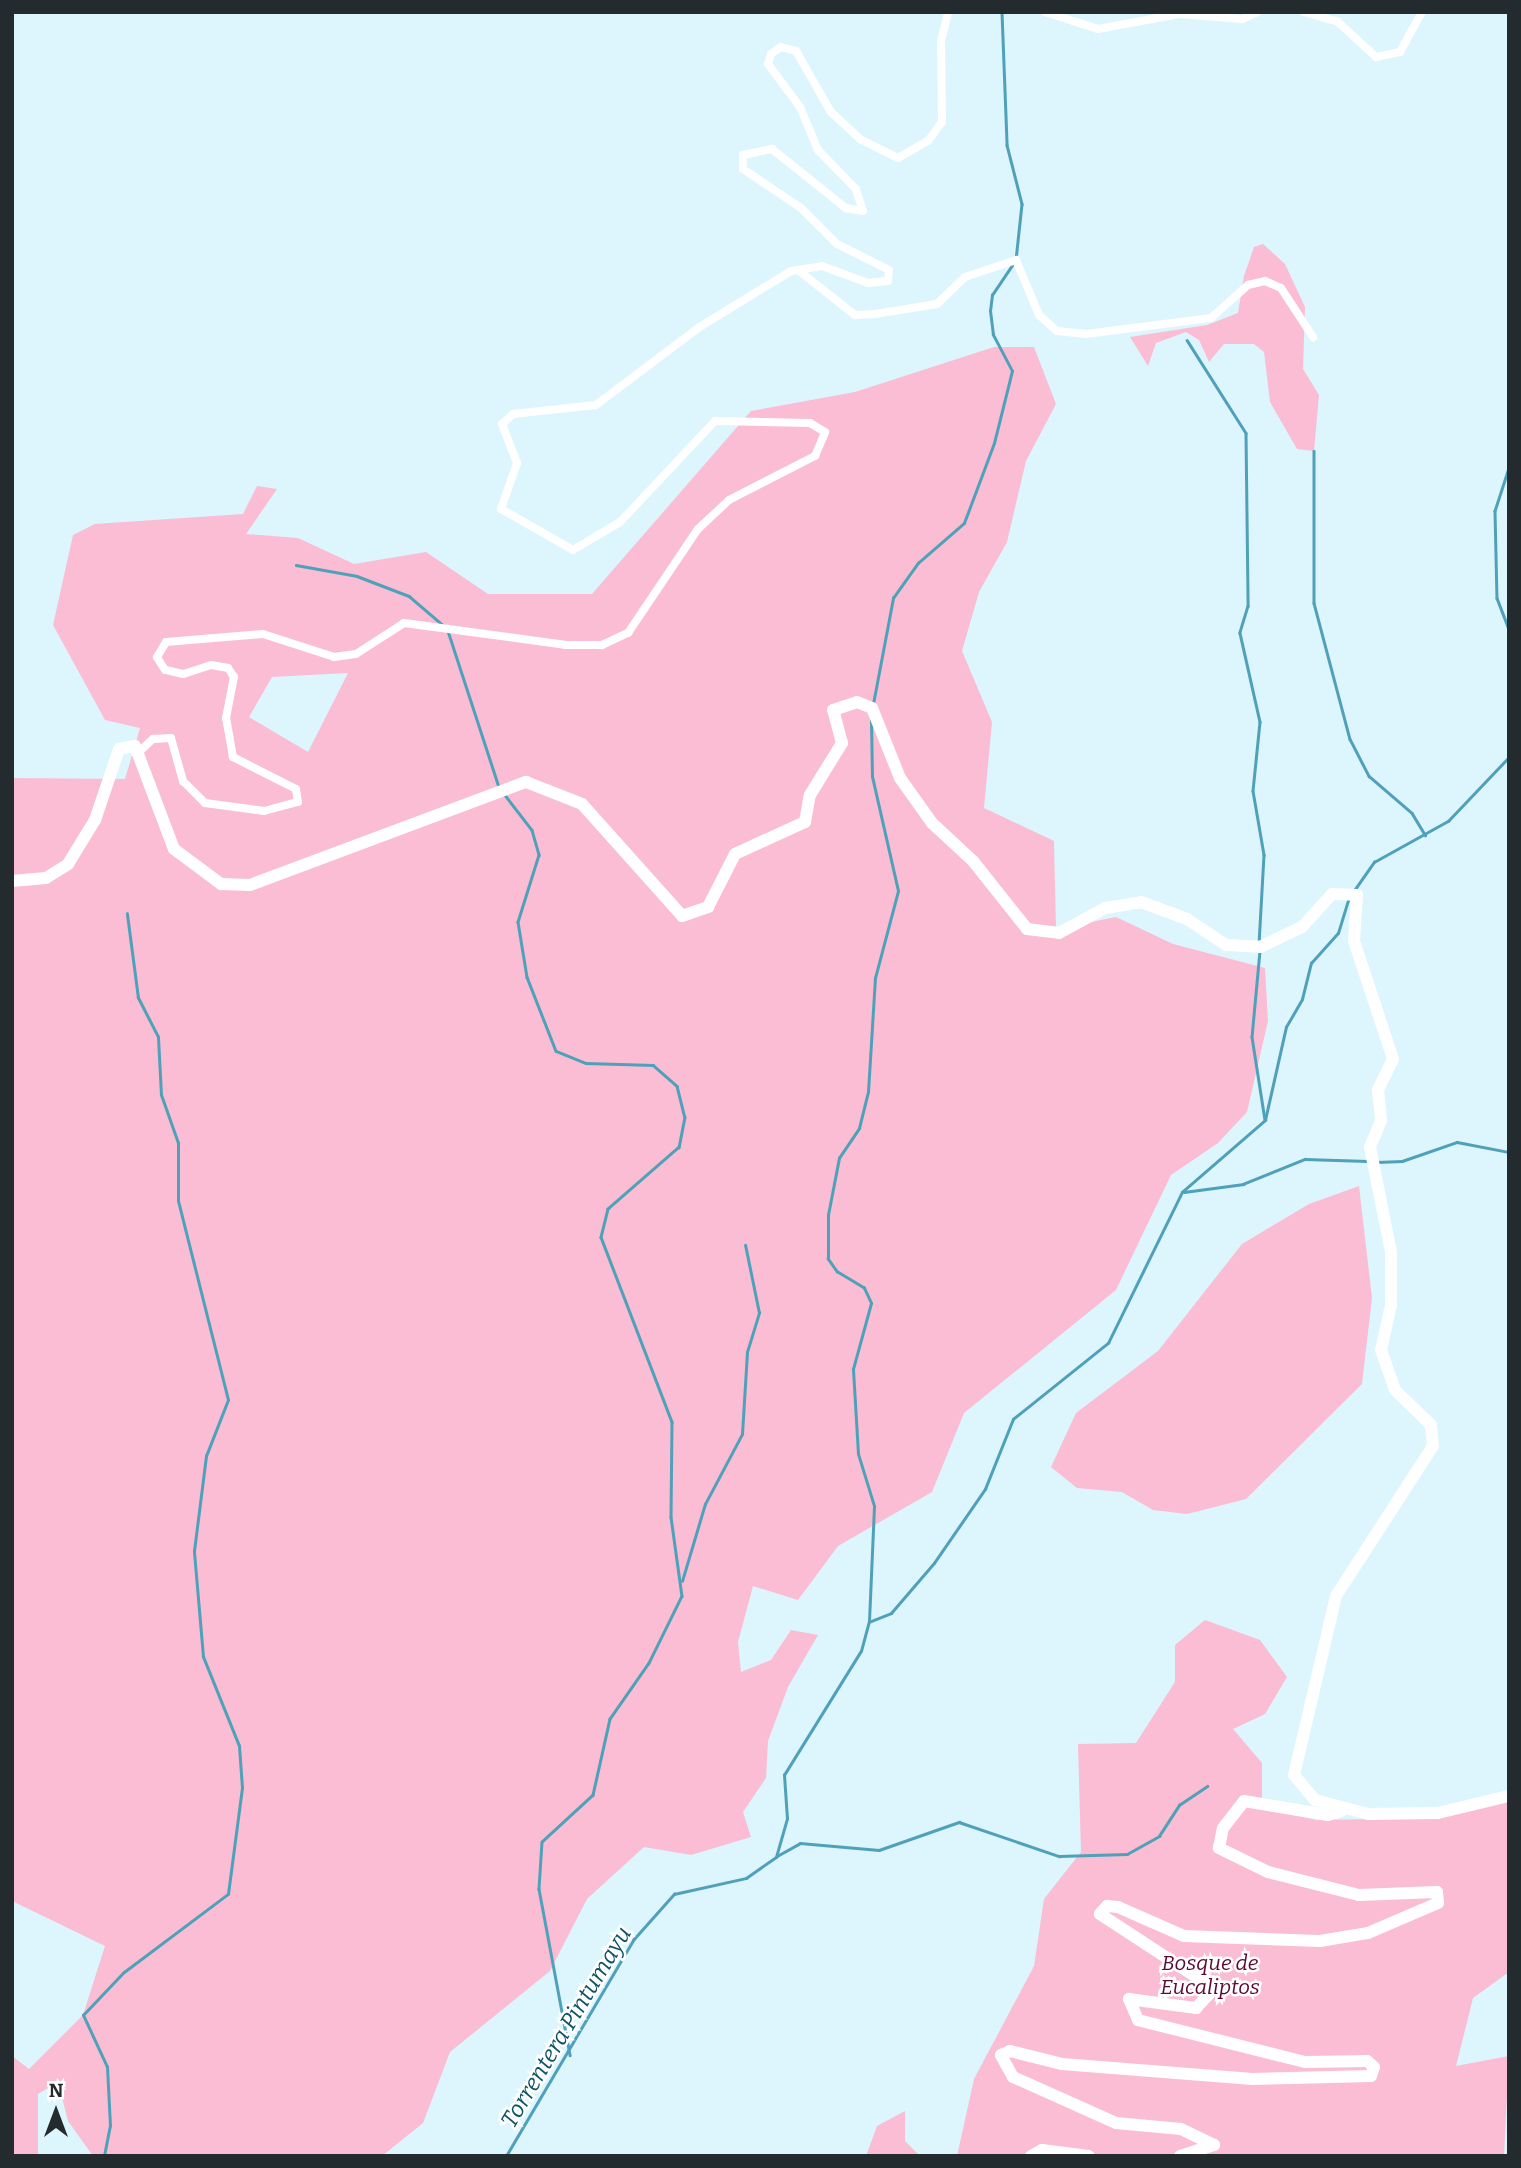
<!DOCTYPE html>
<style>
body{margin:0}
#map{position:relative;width:1521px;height:2168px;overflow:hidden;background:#ddf5fd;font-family:Bitter,serif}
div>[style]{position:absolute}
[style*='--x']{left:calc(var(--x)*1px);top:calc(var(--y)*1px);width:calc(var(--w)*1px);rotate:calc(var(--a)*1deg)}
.green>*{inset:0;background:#fabdd3}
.stream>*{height:2.5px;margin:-1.25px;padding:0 1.25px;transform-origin:1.25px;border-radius:1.25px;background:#4fa1ba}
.street>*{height:8px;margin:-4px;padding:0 4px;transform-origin:4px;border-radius:4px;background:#fff}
.secondary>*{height:12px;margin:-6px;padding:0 6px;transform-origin:6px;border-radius:6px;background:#fff}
span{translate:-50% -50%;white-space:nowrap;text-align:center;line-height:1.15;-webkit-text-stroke:5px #fff;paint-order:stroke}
.park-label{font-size:21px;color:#5b0a34;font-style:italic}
.water-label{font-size:23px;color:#0e5466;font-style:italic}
.frame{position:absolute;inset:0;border:14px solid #232b2e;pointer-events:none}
.north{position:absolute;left:21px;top:2077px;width:70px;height:70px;-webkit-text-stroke:5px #fff;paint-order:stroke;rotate:0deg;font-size:19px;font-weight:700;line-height:28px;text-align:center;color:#232b2e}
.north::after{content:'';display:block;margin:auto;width:24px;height:32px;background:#232b2e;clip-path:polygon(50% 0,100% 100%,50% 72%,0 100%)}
</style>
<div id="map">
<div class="green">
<div style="clip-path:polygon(1263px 244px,1285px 264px,1305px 307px,1303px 369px,1319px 395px,1314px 451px,1297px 449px,1270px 402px,1264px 352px,1254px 344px,1224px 344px,1209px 362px,1199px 340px,1186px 332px,1156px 343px,1148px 366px,1130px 337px,1207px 325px,1238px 313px,1244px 276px,1254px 247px)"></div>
<div style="clip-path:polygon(evenodd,994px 347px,1034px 347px,1056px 404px,1026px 461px,1007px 542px,979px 592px,962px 651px,992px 722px,984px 808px,1054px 841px,1056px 929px,1116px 917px,1173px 944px,1265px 968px,1268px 1021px,1247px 1112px,1218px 1143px,1171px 1175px,1116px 1290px,964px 1413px,932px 1492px,838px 1546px,798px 1600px,753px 1586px,738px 1642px,741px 1672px,771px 1660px,791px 1630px,818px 1635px,788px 1687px,768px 1741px,766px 1778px,743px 1812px,751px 1837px,691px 1855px,644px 1847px,587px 1899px,550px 1971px,450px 2052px,423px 2123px,382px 2156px,93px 2156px,68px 2121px,58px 2082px,38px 2094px,38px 2156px,12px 2156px,12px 2056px,29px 2069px,83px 2015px,105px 1946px,12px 1901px,12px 778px,125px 779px,140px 728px,105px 720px,53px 625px,73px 535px,95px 524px,243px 514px,257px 486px,277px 489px,246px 534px,298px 538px,354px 564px,426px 552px,488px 594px,592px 594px,751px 411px,855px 392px,994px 347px,348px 673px,308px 752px,249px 717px,272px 677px,348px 673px)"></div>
<div style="clip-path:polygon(1359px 1186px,1372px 1298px,1362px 1384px,1246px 1499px,1187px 1514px,1153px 1510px,1122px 1492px,1077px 1488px,1051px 1467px,1076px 1413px,1158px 1351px,1242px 1244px,1309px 1204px)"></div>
<div style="clip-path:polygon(1205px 1620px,1260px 1640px,1287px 1677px,1265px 1714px,1233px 1729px,1262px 1763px,1262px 1808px,1317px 1820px,1433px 1818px,1509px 1799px,1509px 1972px,1473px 1998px,1456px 2066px,1509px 2056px,1504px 2156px,957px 2156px,974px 2079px,1034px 1966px,1044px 1899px,1081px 1852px,1078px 1744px,1136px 1743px,1175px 1682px,1175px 1645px)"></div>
<div style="clip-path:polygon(905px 2111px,905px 2141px,920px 2156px,866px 2156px,877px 2126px)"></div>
</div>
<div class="stream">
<div style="--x:1002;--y:12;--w:133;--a:87.8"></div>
<div style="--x:1007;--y:145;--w:61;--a:75.7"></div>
<div style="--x:1022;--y:204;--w:56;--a:96.1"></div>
<div style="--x:1187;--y:340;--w:110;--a:57.6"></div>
<div style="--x:1246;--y:433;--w:173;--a:89.3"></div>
<div style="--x:1248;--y:606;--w:28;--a:107"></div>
<div style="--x:1240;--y:633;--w:91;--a:77.3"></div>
<div style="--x:1260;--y:722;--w:69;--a:95.8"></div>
<div style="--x:1253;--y:791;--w:65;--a:80.2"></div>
<div style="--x:1264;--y:855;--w:89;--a:93.2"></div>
<div style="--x:1314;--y:451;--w:152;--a:90"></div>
<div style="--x:1314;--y:603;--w:141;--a:75.2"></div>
<div style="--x:1350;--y:739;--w:42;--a:62.8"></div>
<div style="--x:1369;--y:776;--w:57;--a:40.7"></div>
<div style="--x:1412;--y:813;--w:26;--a:59"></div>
<div style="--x:1509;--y:468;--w:45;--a:108"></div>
<div style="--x:1495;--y:511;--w:87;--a:88.7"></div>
<div style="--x:1497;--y:598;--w:33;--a:69"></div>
<div style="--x:296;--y:565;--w:62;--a:10.2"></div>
<div style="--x:357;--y:576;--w:56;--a:21"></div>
<div style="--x:409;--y:596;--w:46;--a:40.6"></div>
<div style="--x:448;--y:631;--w:164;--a:71.9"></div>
<div style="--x:1509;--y:697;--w:26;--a:90"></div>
<div style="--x:873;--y:704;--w:108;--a:-79.3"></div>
<div style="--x:893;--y:598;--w:43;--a:-54.5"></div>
<div style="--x:918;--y:563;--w:61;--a:-41"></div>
<div style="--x:964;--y:523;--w:85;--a:-69.4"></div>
<div style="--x:994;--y:443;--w:74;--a:-76"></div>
<div style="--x:1012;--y:371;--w:41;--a:-117.8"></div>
<div style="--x:993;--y:335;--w:24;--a:-97"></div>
<div style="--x:990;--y:311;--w:16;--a:-83"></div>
<div style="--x:992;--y:295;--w:36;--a:-56"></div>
<div style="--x:505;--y:795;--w:44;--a:52.4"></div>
<div style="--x:532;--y:830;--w:26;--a:74"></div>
<div style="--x:539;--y:855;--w:70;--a:107.4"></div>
<div style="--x:518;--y:922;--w:56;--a:80.7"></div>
<div style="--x:527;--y:977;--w:79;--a:68.6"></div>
<div style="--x:556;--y:1051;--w:32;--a:22"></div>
<div style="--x:586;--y:1063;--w:67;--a:1.7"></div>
<div style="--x:653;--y:1065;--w:32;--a:41"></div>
<div style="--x:677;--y:1086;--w:32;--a:76"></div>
<div style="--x:685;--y:1117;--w:31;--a:101"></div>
<div style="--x:679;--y:1147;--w:94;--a:138.9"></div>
<div style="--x:608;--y:1209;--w:29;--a:104"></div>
<div style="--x:601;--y:1237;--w:198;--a:69"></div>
<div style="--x:672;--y:1422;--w:95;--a:90.6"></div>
<div style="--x:671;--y:1517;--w:80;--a:82.1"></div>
<div style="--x:682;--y:1596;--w:75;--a:116.2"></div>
<div style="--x:649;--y:1663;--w:68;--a:124.9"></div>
<div style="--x:610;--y:1719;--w:78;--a:102.6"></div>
<div style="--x:593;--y:1795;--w:69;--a:137.3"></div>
<div style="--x:542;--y:1842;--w:47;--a:93.7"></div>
<div style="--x:539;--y:1889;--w:169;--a:79.4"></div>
<div style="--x:1353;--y:892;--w:37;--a:-55"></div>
<div style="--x:1374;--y:862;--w:85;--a:-29"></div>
<div style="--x:1448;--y:821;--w:88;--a:-46.4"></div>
<div style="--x:1260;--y:951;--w:86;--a:95.3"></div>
<div style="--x:1252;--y:1037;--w:84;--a:81.1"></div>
<div style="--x:1377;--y:1162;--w:25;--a:-2"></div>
<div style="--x:1402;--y:1161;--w:58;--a:-19.1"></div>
<div style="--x:1457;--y:1142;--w:53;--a:10.9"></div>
<div style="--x:1184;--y:1192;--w:60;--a:-7.7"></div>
<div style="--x:1243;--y:1184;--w:67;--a:-22"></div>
<div style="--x:1305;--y:1159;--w:62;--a:1.8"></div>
<div style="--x:682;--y:1581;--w:80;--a:-73.4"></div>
<div style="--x:705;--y:1504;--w:79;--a:-62.1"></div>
<div style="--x:742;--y:1434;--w:82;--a:-86.5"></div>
<div style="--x:747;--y:1352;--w:41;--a:-72.9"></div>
<div style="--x:759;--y:1313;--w:69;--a:-101.6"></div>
<div style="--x:869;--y:1621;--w:115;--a:-87.5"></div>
<div style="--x:874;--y:1506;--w:54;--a:-107.1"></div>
<div style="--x:858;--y:1454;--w:85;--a:-93.4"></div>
<div style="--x:853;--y:1369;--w:68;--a:-74.7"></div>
<div style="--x:871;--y:1303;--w:17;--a:-115"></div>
<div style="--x:864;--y:1288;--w:31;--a:-149"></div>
<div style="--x:837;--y:1272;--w:16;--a:-125"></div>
<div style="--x:828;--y:1259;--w:44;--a:-90"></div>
<div style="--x:828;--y:1215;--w:58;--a:-79.1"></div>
<div style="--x:839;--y:1158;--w:36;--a:-56"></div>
<div style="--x:859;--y:1128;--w:37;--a:-76"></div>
<div style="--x:868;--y:1092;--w:114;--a:-86.5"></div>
<div style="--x:875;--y:978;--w:90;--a:-75.2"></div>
<div style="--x:898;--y:891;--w:117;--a:-102.8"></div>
<div style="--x:872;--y:777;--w:59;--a:-91"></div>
<div style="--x:777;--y:1856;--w:26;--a:-29"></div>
<div style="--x:800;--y:1843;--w:79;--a:5.1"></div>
<div style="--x:879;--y:1850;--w:85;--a:-19.3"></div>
<div style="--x:959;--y:1822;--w:106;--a:18.8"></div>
<div style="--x:1059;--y:1856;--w:68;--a:-1.7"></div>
<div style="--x:1127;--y:1854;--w:37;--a:-29"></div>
<div style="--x:1159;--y:1836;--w:37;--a:-57"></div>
<div style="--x:1179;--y:1805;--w:34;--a:-34"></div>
<div style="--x:1509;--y:2068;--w:2;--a:90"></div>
<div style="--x:104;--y:2156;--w:31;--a:-79"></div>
<div style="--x:110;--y:2126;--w:59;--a:-92.9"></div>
<div style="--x:107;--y:2067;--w:57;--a:-114.8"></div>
<div style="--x:83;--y:2015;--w:59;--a:-46.4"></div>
<div style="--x:124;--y:1972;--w:130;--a:-36.9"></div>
<div style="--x:228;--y:1894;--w:107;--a:-82.5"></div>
<div style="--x:242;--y:1788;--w:42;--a:-94.1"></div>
<div style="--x:239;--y:1746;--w:96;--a:-112"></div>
<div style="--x:203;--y:1657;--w:106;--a:-94.9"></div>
<div style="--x:194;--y:1551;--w:96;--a:-82.8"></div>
<div style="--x:206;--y:1456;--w:60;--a:-68.6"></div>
<div style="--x:228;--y:1400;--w:205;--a:-104.1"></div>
<div style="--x:178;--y:1201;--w:58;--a:-90"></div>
<div style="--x:178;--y:1143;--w:51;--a:-109.5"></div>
<div style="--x:161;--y:1095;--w:58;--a:-93"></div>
<div style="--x:158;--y:1037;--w:44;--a:-117.1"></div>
<div style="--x:138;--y:998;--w:85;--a:-97.5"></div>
<div style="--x:506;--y:2156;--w:251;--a:-59.5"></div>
<div style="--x:633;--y:1940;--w:62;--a:-48.3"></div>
<div style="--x:674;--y:1894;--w:74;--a:-12.5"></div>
<div style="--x:746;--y:1878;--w:37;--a:-35"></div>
<div style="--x:776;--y:1857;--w:40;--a:-74"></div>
<div style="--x:787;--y:1819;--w:44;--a:-93.9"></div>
<div style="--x:784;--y:1775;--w:146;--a:-58.2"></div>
<div style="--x:861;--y:1651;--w:30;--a:-75"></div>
<div style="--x:869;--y:1622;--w:24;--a:-22"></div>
<div style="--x:891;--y:1613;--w:66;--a:-49.3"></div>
<div style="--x:934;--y:1563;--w:90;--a:-55.4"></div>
<div style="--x:985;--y:1489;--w:75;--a:-68.2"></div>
<div style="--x:1013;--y:1419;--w:122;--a:-38.7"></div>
<div style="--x:1108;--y:1343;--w:168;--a:-63.9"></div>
<div style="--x:1182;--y:1192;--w:110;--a:-40.9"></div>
<div style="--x:1265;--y:1120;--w:95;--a:-77.3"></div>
<div style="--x:1286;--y:1027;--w:32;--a:-60"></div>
<div style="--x:1302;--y:999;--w:37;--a:-76"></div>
<div style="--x:1311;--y:963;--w:40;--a:-48"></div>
<div style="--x:1338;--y:933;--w:34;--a:-73"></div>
</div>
<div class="street">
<div style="--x:1045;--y:12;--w:56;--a:17.8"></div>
<div style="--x:1098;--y:29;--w:82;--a:-10.5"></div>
<div style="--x:1179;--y:14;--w:63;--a:4.5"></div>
<div style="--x:1242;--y:19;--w:17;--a:-24"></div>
<div style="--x:1304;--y:12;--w:35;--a:16"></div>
<div style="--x:1338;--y:22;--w:52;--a:42.6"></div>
<div style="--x:1376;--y:57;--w:25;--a:-12"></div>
<div style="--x:1400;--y:52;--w:46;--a:-61.2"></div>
<div style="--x:798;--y:270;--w:73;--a:38.3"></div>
<div style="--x:855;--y:315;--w:20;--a:-3"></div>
<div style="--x:875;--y:314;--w:63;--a:-9.2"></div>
<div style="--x:937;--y:304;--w:39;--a:-44"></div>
<div style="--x:965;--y:277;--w:54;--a:-18.4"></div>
<div style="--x:1016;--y:260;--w:60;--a:67.3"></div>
<div style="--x:1039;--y:315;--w:24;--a:42"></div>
<div style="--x:1057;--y:331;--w:29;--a:6"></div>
<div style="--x:1086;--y:334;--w:126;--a:-7.3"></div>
<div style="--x:1211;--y:318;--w:50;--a:-41.7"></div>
<div style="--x:1248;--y:285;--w:17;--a:-13"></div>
<div style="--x:1265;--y:281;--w:17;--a:24"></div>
<div style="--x:1281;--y:288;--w:59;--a:56.9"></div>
<div style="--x:141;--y:750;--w:16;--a:-43"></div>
<div style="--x:153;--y:739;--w:18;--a:-3"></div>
<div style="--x:171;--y:738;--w:45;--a:74.4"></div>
<div style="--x:183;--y:781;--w:31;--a:45"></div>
<div style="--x:205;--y:803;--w:60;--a:7.7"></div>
<div style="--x:264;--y:811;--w:35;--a:-15"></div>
<div style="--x:298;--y:802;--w:13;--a:-99"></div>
<div style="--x:296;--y:789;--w:71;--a:-153.1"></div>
<div style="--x:233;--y:757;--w:40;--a:-100"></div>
<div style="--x:226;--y:718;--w:42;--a:-79"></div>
<div style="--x:234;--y:677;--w:11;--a:-124"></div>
<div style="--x:228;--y:668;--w:17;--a:-170"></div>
<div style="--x:211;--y:665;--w:29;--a:162"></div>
<div style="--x:183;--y:674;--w:18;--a:-167"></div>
<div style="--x:165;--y:670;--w:15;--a:-122"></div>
<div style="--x:157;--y:657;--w:17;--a:-59"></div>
<div style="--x:166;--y:642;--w:97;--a:-4.7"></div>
<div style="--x:263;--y:634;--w:75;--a:17.9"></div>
<div style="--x:334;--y:657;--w:22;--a:-8"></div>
<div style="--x:356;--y:654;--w:57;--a:-32.9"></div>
<div style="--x:404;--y:623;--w:164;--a:7.7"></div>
<div style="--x:567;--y:645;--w:35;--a:0"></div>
<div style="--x:602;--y:645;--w:29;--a:-25"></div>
<div style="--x:628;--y:633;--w:125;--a:-56.1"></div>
<div style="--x:698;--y:529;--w:42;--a:-43.1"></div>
<div style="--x:729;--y:500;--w:97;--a:-27.1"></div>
<div style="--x:815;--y:456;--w:26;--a:-67"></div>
<div style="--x:825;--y:432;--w:17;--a:-149"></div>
<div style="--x:810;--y:423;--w:95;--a:-178.8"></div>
<div style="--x:715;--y:421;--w:139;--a:133.2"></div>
<div style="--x:620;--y:522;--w:55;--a:149.2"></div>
<div style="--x:573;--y:550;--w:83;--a:-150.3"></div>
<div style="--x:501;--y:509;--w:49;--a:-70.8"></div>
<div style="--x:517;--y:463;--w:42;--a:-111"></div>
<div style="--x:502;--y:424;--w:15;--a:-42"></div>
<div style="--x:513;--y:414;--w:83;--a:-6.2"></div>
<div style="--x:596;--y:405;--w:128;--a:-37"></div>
<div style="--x:698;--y:328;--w:109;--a:-31.5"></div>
<div style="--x:791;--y:271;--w:31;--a:-9"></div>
<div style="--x:822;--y:266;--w:49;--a:20.3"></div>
<div style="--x:868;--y:283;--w:20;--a:-6"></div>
<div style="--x:888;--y:281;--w:11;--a:-85"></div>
<div style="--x:889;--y:270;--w:58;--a:-153.4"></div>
<div style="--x:837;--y:244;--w:51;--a:-135"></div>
<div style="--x:801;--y:208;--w:70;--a:-146.1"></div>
<div style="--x:743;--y:169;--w:14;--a:-90"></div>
<div style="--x:743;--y:155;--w:30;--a:-12"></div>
<div style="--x:772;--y:149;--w:95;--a:38.6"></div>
<div style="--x:846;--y:208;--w:17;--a:10"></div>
<div style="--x:863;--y:211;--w:23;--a:-108"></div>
<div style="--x:856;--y:189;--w:54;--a:-134.3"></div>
<div style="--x:818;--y:150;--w:47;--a:-112.7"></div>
<div style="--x:800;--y:107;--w:54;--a:-126.7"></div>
<div style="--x:768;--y:64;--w:10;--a:-73"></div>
<div style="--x:771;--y:54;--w:12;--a:-35"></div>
<div style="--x:781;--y:47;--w:16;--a:15"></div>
<div style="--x:796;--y:51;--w:70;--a:60.2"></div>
<div style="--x:831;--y:112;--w:40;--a:43"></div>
<div style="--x:860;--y:139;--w:42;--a:26.6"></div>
<div style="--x:898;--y:158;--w:34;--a:-30"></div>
<div style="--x:928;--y:141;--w:24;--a:-54"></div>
<div style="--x:942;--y:122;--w:81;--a:-90.7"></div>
<div style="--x:941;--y:41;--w:30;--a:-76"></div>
</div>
<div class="secondary">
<div style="--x:12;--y:881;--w:34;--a:-5"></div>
<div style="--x:46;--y:878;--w:26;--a:-32"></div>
<div style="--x:68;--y:864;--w:52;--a:-58.5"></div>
<div style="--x:95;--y:820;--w:75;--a:-71.3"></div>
<div style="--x:119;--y:749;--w:16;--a:-11"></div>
<div style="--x:135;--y:746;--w:110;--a:69.3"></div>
<div style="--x:174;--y:849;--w:59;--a:36.7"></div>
<div style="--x:221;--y:884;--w:29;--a:2"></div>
<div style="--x:250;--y:885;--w:295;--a:-20.5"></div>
<div style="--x:526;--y:782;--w:60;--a:21.4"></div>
<div style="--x:582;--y:804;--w:150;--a:48.2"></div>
<div style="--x:682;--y:916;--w:28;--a:-19"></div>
<div style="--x:708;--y:907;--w:59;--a:-63"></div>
<div style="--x:735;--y:854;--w:77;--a:-24.6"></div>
<div style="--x:805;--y:822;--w:27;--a:-80"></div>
<div style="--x:810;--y:795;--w:61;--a:-58.4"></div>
<div style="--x:842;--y:743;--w:34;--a:-105"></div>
<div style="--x:833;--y:710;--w:25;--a:-18"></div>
<div style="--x:857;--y:702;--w:16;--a:22"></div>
<div style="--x:872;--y:708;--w:75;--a:68.2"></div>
<div style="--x:900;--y:778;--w:55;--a:54.6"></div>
<div style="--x:932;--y:823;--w:56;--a:42.8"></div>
<div style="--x:973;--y:861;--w:87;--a:51.5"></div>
<div style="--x:1027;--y:929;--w:32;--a:7"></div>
<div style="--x:1059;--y:933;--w:52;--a:-28.5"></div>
<div style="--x:1105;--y:908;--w:36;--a:-9"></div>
<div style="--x:1141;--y:902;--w:49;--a:20.3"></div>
<div style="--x:1187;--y:919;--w:47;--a:33.7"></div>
<div style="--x:1226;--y:945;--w:34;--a:3"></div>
<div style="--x:1260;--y:947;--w:47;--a:-25.5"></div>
<div style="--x:1302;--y:927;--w:45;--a:-47.7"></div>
<div style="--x:1332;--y:894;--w:25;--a:2"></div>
<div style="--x:1357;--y:895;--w:46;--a:93.7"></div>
<div style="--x:1354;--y:941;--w:124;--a:71.7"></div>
<div style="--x:1393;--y:1059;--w:34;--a:116"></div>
<div style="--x:1378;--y:1090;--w:31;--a:84"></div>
<div style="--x:1381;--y:1121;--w:28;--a:113"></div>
<div style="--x:1370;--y:1147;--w:107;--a:78.7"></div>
<div style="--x:1391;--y:1252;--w:53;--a:90"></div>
<div style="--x:1391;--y:1305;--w:46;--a:102.5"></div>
<div style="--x:1381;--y:1350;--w:42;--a:70.7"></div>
<div style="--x:1395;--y:1390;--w:50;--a:44.2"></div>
<div style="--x:1431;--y:1425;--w:21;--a:85"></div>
<div style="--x:1433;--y:1446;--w:179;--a:122.9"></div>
<div style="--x:1336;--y:1596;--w:184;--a:103.2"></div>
<div style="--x:1294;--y:1775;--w:33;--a:50"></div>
<div style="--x:1315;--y:1800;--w:55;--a:14.8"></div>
<div style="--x:1368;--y:1814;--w:70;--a:-0.8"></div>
<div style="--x:1438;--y:1813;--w:73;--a:-13.5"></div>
<div style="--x:1031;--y:2156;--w:13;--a:-29"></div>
<div style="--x:1042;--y:2150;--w:47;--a:7.3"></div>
<div style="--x:1180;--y:2156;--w:36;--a:-18"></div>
<div style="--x:1214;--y:2145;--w:37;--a:-154"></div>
<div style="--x:1181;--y:2129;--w:65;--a:-174.7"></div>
<div style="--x:1116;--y:2123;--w:113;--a:-155.9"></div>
<div style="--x:1013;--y:2077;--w:25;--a:-119"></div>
<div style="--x:1001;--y:2055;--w:10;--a:-24"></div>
<div style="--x:1010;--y:2051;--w:54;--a:14"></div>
<div style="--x:1062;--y:2064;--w:191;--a:4.5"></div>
<div style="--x:1252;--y:2079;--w:119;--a:-1.4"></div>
<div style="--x:1371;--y:2076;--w:9;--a:-72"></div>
<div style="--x:1374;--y:2067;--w:9;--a:-139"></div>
<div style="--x:1367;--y:2061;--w:62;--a:179.1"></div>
<div style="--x:1305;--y:2062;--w:172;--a:-165.9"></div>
<div style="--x:1138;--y:2020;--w:23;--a:-113"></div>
<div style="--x:1129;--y:1999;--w:68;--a:7.7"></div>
<div style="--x:1196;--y:2008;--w:19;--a:-47"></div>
<div style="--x:1209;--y:1994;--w:10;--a:-101"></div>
<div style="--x:1207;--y:1984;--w:128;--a:-146.8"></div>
<div style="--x:1100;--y:1914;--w:11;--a:-49"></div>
<div style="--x:1107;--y:1906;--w:11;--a:5"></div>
<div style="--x:1118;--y:1907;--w:72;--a:23.7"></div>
<div style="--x:1184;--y:1936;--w:136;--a:2.1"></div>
<div style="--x:1320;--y:1941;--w:49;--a:-9.5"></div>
<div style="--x:1368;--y:1933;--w:76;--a:-23.2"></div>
<div style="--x:1438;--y:1903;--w:11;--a:-95"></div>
<div style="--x:1437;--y:1892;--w:78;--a:177.8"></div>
<div style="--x:1359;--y:1895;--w:94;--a:-165.8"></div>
<div style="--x:1268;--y:1872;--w:55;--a:-153.9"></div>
<div style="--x:1219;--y:1848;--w:20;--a:-79"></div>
<div style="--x:1223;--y:1828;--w:34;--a:-52"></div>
<div style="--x:1244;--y:1801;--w:85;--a:9.5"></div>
<div style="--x:1328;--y:1815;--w:14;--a:-17"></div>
</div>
<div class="park-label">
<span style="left:1210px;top:1975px">Bosque de<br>Eucaliptos</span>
</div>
<div class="water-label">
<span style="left:566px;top:2027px;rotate:-59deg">Torrentera Pintumayu</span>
</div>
<div class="frame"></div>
<div class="north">N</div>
</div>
